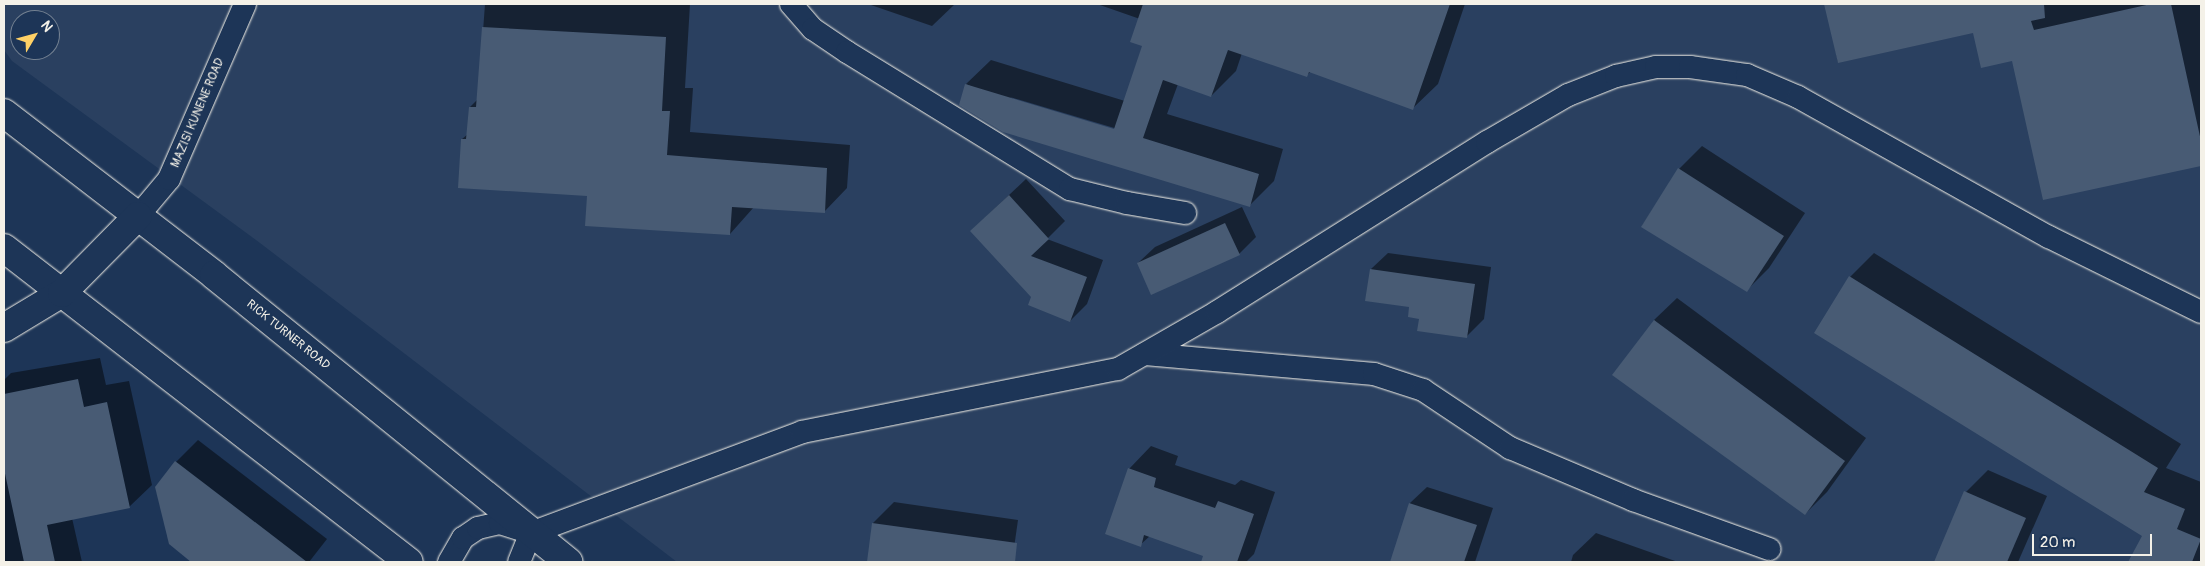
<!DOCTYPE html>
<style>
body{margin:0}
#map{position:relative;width:2205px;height:566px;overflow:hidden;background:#1d3557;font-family:Pangolin,sans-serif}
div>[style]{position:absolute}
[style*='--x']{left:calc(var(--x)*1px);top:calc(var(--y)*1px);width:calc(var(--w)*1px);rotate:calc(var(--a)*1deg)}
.built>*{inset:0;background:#2a4060}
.shadow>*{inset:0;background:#0007}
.building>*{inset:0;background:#485b74}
.roads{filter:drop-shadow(0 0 1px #f4f1e8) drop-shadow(0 0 1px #f4f1e8)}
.lane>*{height:22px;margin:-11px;padding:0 11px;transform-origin:11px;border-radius:11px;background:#1d3557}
.secondary>*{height:28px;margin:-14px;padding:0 14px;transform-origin:14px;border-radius:14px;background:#1d3557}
span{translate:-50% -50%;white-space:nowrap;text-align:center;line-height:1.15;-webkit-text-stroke:4px #1d3557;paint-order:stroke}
.street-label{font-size:12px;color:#f4f1e8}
.frame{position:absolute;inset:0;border:5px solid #f4f1e8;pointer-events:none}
.north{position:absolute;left:10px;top:10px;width:50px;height:50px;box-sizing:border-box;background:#1d3557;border:1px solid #738091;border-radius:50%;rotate:53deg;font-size:14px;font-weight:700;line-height:20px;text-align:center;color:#f4f1e8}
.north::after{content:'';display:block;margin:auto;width:18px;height:22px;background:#ffd166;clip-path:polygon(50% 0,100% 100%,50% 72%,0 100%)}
.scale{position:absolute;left:2032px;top:534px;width:120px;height:22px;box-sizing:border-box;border:2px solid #f4f1e8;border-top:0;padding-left:6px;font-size:15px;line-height:18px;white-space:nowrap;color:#f4f1e8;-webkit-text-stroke:4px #1d3557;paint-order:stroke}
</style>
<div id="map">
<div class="built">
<div style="clip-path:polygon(evenodd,4px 4px,2201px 4px,2201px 562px,677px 562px,260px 243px,12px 61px,4px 50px,4px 4px,20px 20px,50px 20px,50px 50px,20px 50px,20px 20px)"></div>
</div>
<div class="shadow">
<div style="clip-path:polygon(485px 4px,690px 4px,685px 88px,693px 88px,690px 132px,850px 145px,847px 188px,824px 212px,754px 207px,730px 234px,588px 195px,462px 139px,468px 134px,470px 107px,478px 99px)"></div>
<div style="clip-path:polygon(868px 4px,955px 4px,932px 26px)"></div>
<div style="clip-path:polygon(evenodd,1097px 4px,1465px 4px,1438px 84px,1413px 108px,1311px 71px,1306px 76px,1242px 53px,1236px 71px,1211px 96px,1178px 84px,1167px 114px,1283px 149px,1274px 181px,1249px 206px,966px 84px,991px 60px,1125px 101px,1143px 45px,1140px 19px,1097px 4px,1010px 97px,1121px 130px,1120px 132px,1015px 100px,1010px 97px)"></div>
<div style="clip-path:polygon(1826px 4px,2201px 4px,2201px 164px,2044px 199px,2013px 60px,1974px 32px,1838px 62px)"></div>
<div style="clip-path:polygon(1702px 146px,1805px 213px,1769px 268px,1747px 290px,1642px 226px,1679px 169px)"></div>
<div style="clip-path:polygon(1026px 179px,1065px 221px,1047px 239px,1103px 260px,1087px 304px,1070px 321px,1032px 297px,971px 231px)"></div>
<div style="clip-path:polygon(1242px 207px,1256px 237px,1239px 254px,1138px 263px,1155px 247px)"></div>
<div style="clip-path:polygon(1388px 253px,1491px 267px,1484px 319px,1467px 336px,1420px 317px,1371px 269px)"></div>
<div style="clip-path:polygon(1874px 253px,2181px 444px,2166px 468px,2201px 482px,2201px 562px,2129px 562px,2143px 536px,1850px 277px)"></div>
<div style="clip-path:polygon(1677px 298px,1866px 438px,1827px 492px,1805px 514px,1654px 320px)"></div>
<div style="clip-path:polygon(100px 358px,106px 385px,129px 381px,152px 485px,129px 507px,72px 518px,82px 562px,4px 562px,4px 380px,11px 373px)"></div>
<div style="clip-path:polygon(198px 440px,327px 539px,309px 562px,193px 562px,170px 544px,176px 462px)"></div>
<div style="clip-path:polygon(1151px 446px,1178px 456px,1175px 465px,1235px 485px,1241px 480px,1275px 492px,1254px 554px,1246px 562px,1202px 562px,1205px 555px,1150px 536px,1140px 545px,1129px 469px)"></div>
<div style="clip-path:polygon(1988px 470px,2047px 496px,2018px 562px,1936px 562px,1966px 492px)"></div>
<div style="clip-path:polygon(1427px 487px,1493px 508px,1475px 562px,1391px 562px,1410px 503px)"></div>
<div style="clip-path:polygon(894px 502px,1018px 520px,1012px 562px,868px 562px,873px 523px)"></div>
<div style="clip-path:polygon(1596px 533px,1678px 562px,1571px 562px,1573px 555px)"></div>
</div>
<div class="building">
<div style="clip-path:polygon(1143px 4px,1450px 4px,1413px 110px,1309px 72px,1307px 77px,1228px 50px,1211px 97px,1163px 80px,1143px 138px,1259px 174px,1250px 207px,1003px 132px,959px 105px,965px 84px,1114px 129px,1142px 46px,1130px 42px)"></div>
<div style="clip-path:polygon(1824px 4px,2044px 4px,2045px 18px,2031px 21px,2034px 30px,2151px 4px,2171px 4px,2201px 141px,2201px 166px,2043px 200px,2012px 61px,1981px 68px,1973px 33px,1838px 63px)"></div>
<div style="clip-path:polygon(482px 27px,666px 37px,662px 111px,670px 111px,667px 155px,827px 168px,825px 213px,732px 207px,730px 235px,585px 226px,587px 196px,458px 188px,461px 139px,466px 139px,469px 107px,476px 107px)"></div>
<div style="clip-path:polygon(1678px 168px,1784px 236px,1747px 292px,1641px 227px)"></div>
<div style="clip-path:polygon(1009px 195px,1049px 239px,1031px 256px,1087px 277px,1070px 322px,1028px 305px,1031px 297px,970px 231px)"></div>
<div style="clip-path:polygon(1225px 223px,1240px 255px,1151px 295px,1137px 263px)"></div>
<div style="clip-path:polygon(1370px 269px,1475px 284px,1467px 338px,1417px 331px,1419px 319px,1408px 317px,1409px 307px,1365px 301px)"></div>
<div style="clip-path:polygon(1849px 276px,2158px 468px,2144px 492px,2185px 509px,2177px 529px,2201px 539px,2192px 562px,2128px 562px,2142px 536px,1814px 333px)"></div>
<div style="clip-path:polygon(1654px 320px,1845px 461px,1805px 515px,1612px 375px)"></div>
<div style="clip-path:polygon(78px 379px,84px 407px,107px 402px,130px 508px,47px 525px,55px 562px,24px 562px,4px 469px,4px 394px)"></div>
<div style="clip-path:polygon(175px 461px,247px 516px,307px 562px,191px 562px,169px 544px,155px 487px)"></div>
<div style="clip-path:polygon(1128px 468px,1156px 478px,1154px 487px,1215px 508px,1218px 501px,1254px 514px,1237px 562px,1201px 562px,1203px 556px,1144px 535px,1141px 547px,1105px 534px)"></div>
<div style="clip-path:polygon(1964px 491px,2026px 518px,2007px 562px,1934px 562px)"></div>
<div style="clip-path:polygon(1409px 503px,1477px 525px,1464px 562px,1390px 562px)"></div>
<div style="clip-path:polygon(872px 523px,1017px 543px,1015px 562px,867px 562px)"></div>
</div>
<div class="roads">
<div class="lane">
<div style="--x:791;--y:4;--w:33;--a:49"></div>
<div style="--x:813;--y:29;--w:41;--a:34.1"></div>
<div style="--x:847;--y:52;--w:262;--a:31.6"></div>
<div style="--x:1070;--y:189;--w:59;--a:13.8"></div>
<div style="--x:1127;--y:203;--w:59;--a:9.8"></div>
<div style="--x:138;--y:216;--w:48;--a:-50"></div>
<div style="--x:169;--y:179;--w:191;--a:-66.5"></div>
<div style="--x:1145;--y:354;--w:230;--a:5"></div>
<div style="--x:1374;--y:374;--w:52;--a:18.1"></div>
<div style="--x:1423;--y:390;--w:105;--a:33.7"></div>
<div style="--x:1510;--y:448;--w:134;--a:22.9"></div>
<div style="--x:1633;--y:500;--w:145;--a:19.8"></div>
<div style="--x:531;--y:533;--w:289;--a:-20.4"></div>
<div style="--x:802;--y:432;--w:322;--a:-11.3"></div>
<div style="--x:1118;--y:369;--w:114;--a:-29.9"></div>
<div style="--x:1217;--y:312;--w:319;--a:-32.2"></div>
<div style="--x:1487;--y:142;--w:94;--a:-30.1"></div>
<div style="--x:1568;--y:95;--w:52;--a:-21.6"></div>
<div style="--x:1616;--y:76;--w:41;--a:-12.7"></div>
<div style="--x:1656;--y:67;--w:34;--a:0"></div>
<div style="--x:1690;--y:67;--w:58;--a:8"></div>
<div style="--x:1747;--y:75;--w:56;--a:23.3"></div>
<div style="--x:1798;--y:97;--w:287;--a:29.2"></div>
<div style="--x:2049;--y:237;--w:169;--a:26.3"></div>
<div style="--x:449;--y:562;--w:28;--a:-60"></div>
<div style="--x:463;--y:538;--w:18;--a:-34"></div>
<div style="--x:478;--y:528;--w:23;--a:-13"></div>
<div style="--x:500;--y:523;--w:28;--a:18"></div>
<div style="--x:519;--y:562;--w:31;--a:-68"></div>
</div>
<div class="secondary">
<div style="--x:4;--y:113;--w:265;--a:37.6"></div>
<div style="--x:214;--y:275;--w:456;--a:39"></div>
<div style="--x:4;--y:248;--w:512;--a:37.79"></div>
<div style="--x:4;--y:328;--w:68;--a:-31.1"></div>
<div style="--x:62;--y:293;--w:108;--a:-45.4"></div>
</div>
</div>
<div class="street-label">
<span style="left:198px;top:113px;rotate:-67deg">MAZISI KUNENE ROAD</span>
<span style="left:288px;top:335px;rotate:39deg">RICK TURNER ROAD</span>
</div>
<div class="frame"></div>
<div class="north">N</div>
<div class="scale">20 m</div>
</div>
